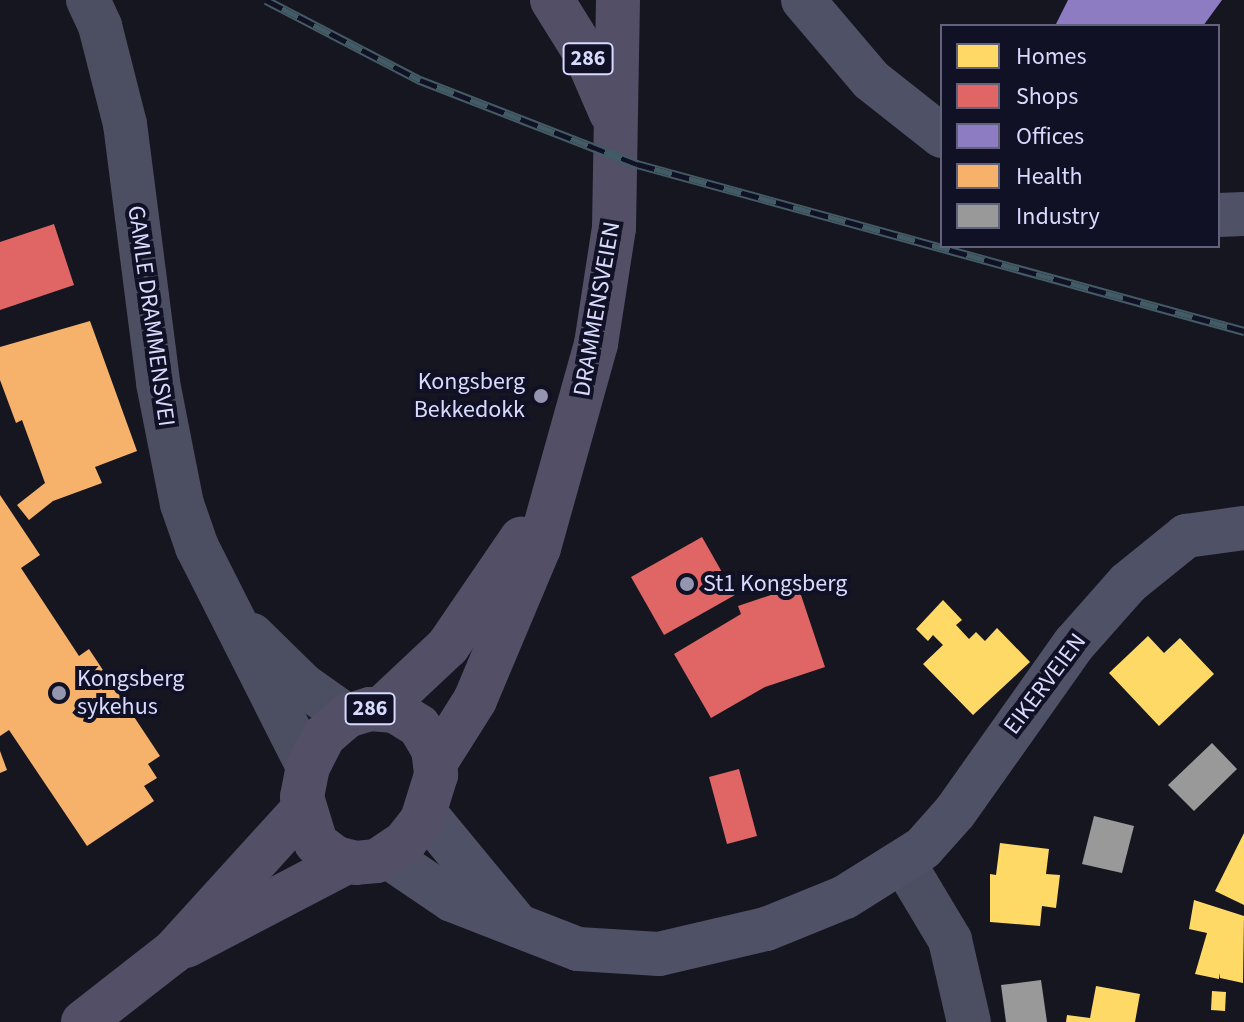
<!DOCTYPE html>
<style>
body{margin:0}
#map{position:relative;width:1244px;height:1022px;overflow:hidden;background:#161621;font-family:"Source Sans 3",sans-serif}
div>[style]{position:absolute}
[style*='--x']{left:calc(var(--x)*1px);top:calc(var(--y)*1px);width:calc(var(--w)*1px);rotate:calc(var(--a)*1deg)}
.homes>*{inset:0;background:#ffd966}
.shops>*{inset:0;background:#e06666}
.offices>*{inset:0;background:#8e7cc3}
.health>*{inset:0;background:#f6b26b}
.industry>*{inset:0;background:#999}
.street>*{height:44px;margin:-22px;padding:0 22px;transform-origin:22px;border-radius:22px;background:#4c4f61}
.secondary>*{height:44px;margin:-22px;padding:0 22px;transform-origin:22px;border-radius:22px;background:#4f5267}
.primary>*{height:44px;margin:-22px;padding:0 22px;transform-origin:22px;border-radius:22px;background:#524f67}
.rail>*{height:9px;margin-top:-4.5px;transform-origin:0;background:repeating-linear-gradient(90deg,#111126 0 18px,#435b64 0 36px);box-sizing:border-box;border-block:2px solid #435b64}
.dots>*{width:22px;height:22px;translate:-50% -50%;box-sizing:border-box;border:4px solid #111126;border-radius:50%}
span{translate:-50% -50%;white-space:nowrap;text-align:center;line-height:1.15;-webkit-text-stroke:8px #111126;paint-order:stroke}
.shield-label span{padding:2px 6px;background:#111126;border:2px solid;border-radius:6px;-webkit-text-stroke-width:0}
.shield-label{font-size:22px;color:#d8dbfd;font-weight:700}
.street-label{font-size:24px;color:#d8dbfd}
.poi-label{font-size:24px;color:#d8dbfd}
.right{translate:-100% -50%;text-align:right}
.left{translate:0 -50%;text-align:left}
.legend{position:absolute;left:940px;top:24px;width:280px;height:224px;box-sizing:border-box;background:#111126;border:2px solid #61627c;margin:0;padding:10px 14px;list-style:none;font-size:24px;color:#d8dbfd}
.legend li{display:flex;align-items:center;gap:16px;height:40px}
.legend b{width:40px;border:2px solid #61627c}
</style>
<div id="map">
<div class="homes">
<div style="clip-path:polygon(943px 600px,962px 620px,956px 625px,969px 639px,976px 632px,985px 641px,997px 628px,1030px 662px,973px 715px,923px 664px,943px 645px,933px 635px,928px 641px,916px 629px)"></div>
<div style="clip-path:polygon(1148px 636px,1164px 653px,1180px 638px,1214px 674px,1159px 726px,1109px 673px)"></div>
<div style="clip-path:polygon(1244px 833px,1244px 905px,1215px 891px)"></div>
<div style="clip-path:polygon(1000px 843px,1049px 849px,1046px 874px,1060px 875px,1056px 908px,1042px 906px,1040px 926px,990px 922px,990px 874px,996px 875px)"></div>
<div style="clip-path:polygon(1194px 900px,1244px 916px,1243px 983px,1220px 978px,1219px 973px,1219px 979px,1195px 974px,1207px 933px,1189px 929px)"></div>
<div style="clip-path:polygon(1096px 986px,1140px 994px,1135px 1022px,1066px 1022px,1067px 1015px,1090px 1018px)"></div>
<div style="clip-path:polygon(1212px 991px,1226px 992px,1225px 1011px,1211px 1010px)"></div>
</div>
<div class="shops">
<div style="clip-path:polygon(54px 224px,74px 285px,0 310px,0 242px)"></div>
<div style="clip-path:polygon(702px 537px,735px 595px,664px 635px,631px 577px)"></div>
<div style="clip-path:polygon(798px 586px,825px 667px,765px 687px,711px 718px,674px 654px,741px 614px,738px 606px)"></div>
<div style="clip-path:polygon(739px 769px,757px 836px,727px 844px,709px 777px)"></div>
</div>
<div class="offices">
<div style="clip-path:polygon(1068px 0,1222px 0,1203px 26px,1055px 26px)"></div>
</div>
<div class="health">
<div style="clip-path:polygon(90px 321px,137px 451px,95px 467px,102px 483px,53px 501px,29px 520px,17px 505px,45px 483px,22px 420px,16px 423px,0 380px,0 347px)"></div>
<div style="clip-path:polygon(0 495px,40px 555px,21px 568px,79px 656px,89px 649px,160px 756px,148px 764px,157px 778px,144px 786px,154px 801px,87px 846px,9px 730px,0 736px)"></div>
<div style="clip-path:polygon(0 751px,7px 770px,0 773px)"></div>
</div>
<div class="industry">
<div style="clip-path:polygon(1212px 743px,1237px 769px,1194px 811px,1168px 785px)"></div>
<div style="clip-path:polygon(1094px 816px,1134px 826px,1122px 873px,1082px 864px)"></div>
<div style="clip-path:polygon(1041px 980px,1047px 1022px,1006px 1022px,1001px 985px)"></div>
</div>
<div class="street">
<div style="--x:88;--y:0;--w:29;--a:65"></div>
<div style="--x:100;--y:26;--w:101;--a:75.7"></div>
<div style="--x:125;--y:124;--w:261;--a:82.7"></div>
<div style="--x:158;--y:383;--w:123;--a:78.8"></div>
<div style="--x:182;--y:504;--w:46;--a:70.8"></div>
<div style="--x:197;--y:547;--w:246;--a:63.2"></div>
<div style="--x:252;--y:635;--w:71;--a:44.4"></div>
<div style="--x:303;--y:685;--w:54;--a:35.2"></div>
<div style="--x:904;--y:863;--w:90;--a:59.1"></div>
<div style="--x:950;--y:940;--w:84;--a:77"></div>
</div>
<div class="secondary">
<div style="--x:803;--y:0;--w:105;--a:49.6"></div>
<div style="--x:871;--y:80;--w:90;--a:38.3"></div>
<div style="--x:1218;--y:215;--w:26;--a:-2"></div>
<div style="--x:425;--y:813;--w:141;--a:50.5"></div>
<div style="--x:387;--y:856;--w:78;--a:34.1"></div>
<div style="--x:452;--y:900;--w:135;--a:21.3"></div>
<div style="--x:578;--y:949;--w:81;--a:3.5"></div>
<div style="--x:659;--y:954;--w:110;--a:-13.2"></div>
<div style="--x:766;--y:929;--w:85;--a:-22.1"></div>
<div style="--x:845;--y:897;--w:92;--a:-32.1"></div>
<div style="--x:923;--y:848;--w:48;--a:-48.4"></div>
<div style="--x:955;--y:812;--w:206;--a:-54.7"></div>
<div style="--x:1074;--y:644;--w:81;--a:-48.5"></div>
<div style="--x:1128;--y:583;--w:75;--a:-39"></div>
<div style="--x:1186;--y:536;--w:59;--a:-7.9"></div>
</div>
<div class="primary">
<div style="--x:552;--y:0;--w:62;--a:58.1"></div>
<div style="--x:585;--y:53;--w:65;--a:66.6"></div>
<div style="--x:370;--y:709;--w:25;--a:5"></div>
<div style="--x:395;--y:711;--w:28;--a:32"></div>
<div style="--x:419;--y:726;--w:27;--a:59"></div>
<div style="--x:433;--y:749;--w:26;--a:83"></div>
<div style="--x:436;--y:775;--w:47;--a:107.3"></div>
<div style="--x:422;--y:820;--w:28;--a:128"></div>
<div style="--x:405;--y:842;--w:34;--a:146"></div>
<div style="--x:377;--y:861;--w:21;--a:175"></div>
<div style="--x:356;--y:863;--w:21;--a:-166"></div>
<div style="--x:336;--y:858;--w:25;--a:-143"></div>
<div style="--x:316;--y:843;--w:48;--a:-106.9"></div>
<div style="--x:302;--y:797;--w:31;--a:-79"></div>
<div style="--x:308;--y:767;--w:35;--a:-63"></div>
<div style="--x:324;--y:736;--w:30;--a:-41"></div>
<div style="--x:347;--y:716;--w:24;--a:-17"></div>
<div style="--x:381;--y:709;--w:92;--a:-43.2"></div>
<div style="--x:448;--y:646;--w:130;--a:-55.7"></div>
<div style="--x:436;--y:762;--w:73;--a:-57.8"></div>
<div style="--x:475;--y:700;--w:165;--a:-67.2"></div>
<div style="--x:539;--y:548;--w:212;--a:-74.4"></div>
<div style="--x:596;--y:344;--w:117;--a:-81.2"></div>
<div style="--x:614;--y:228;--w:228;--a:-89"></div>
<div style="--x:186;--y:946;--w:182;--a:-27.6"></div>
<div style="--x:83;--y:1022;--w:114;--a:-37.9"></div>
<div style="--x:173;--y:952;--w:193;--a:-47.7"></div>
</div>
<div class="rail">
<div style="--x:266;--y:0;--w:174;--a:27.5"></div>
<div style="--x:420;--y:80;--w:233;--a:21.2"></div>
<div style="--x:637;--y:164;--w:630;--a:15.38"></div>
</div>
<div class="dots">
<div style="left:541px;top:396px;background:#9496b0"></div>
<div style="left:687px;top:584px;background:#9496b0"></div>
<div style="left:59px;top:693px;background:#9496b0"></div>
</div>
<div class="shield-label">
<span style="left:588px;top:59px">286</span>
<span style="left:370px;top:709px">286</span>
</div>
<div class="street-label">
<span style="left:597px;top:309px;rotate:-80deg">DRAMMENSVEIEN</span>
<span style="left:151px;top:316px;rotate:82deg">GAMLE DRAMMENSVEI</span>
<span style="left:1045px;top:684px;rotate:-53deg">EIKERVEIEN</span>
</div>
<div class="poi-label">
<span class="right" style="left:525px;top:396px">Kongsberg<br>Bekkedokk</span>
<span class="left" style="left:703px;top:584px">St1 Kongsberg</span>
<span class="left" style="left:77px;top:693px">Kongsberg<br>sykehus</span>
</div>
<ul class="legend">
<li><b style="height:22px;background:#ffd966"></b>Homes</li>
<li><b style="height:22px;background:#e06666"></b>Shops</li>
<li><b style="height:22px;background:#8e7cc3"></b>Offices</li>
<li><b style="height:22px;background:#f6b26b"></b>Health</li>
<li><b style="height:22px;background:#999"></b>Industry</li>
</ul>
</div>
